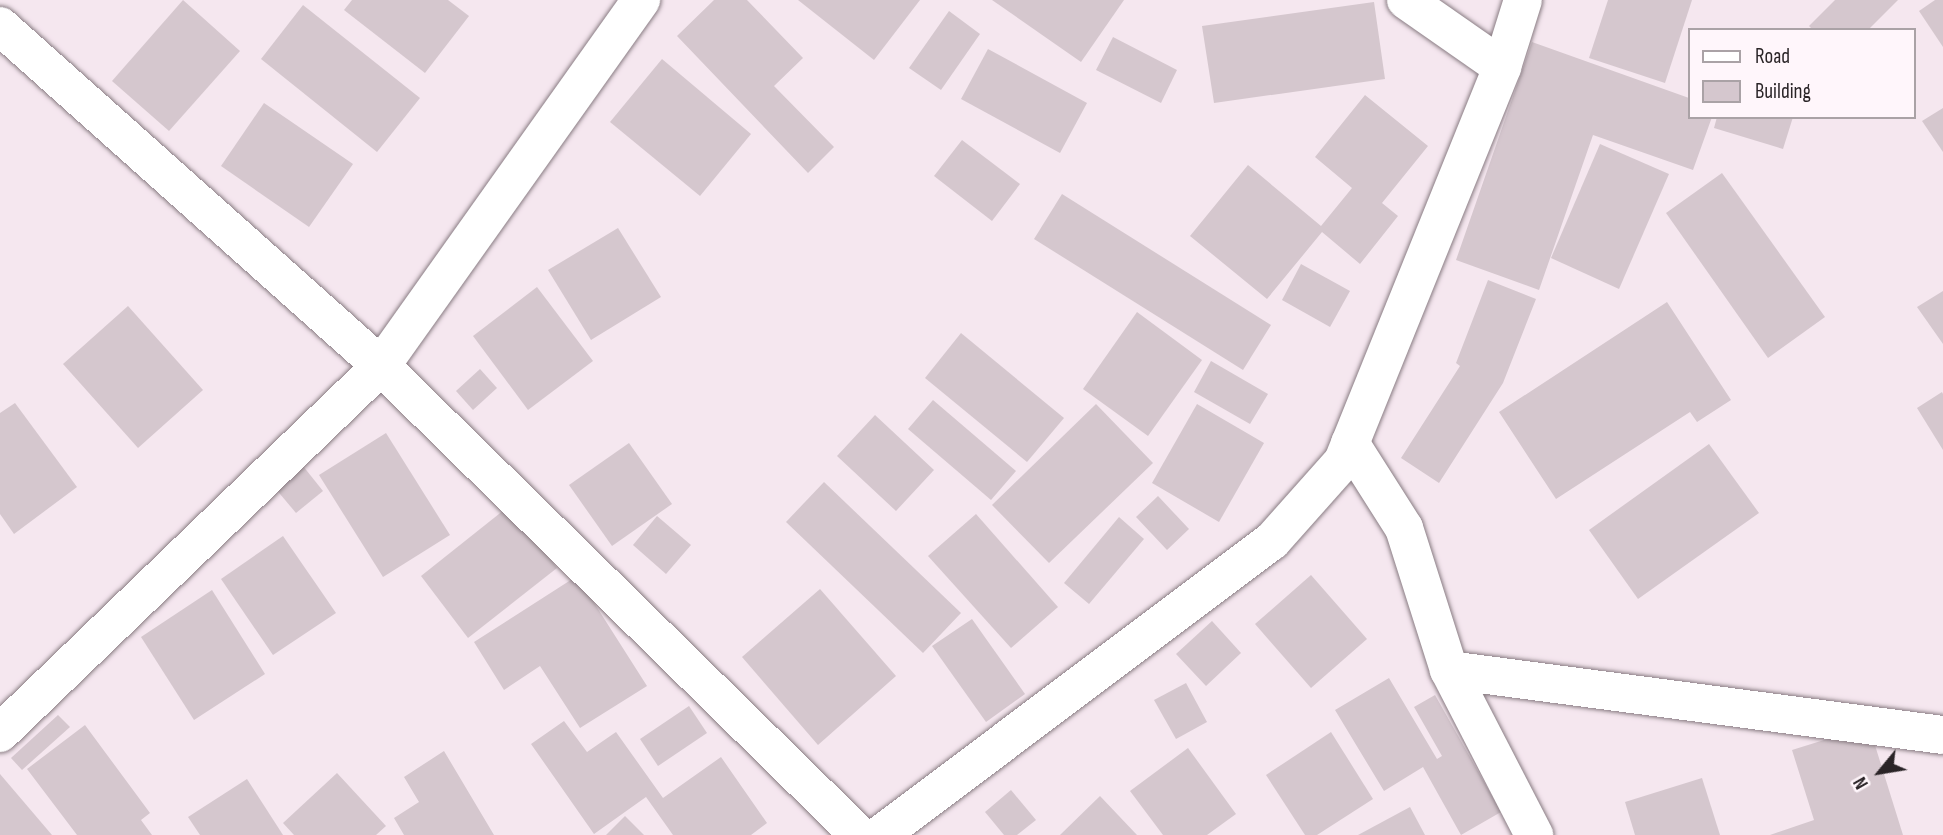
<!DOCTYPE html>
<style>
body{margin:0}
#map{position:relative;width:1943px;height:835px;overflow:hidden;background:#f5e7ef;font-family:"Sofia Sans Condensed",sans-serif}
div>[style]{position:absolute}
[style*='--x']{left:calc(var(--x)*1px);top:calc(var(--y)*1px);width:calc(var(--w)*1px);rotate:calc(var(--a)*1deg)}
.building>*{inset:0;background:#d5c7ce}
.roads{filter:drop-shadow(0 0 2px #897c83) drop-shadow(0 0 2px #897c83)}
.minor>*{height:38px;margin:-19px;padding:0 19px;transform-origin:19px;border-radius:19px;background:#fff}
span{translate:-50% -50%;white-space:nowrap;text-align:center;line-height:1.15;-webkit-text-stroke:7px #fff6fb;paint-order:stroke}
.legend{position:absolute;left:1688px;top:28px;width:228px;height:91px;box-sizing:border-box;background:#fff6fb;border:2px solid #aaa2a6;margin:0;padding:9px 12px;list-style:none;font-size:21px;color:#2a2427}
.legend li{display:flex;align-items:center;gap:14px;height:35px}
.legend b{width:35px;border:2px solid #aaa2a6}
.north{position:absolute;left:1845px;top:737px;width:70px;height:70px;-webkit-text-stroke:5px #fff6fb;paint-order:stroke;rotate:240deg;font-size:19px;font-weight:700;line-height:28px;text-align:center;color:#2a2427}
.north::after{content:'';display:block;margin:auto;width:24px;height:32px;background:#2a2427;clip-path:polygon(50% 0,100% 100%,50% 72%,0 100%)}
</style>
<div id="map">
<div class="building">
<div style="clip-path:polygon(183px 0,240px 51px,169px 131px,112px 81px)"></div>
<div style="clip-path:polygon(352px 0,448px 0,469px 16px,425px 73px,344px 10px)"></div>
<div style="clip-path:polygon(714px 0,747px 0,803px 58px,774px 86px,834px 147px,808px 173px,677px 36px)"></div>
<div style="clip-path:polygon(798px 0,920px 0,874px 60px)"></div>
<div style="clip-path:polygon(992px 0,1124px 0,1081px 62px)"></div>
<div style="clip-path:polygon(1608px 0,1692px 0,1665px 83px,1589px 58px)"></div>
<div style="clip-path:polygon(1835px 0,1898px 0,1868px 30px,1813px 30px,1809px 26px)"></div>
<div style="clip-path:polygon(1935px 0,1943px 0,1943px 47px,1919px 11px)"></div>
<div style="clip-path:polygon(1374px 2px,1385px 79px,1214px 103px,1202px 26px)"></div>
<div style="clip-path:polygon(303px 5px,420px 98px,377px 152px,261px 59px)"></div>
<div style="clip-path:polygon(949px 11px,980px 34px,941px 90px,909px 68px)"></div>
<div style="clip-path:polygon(1113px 37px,1177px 70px,1161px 103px,1096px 70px)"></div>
<div style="clip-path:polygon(1532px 42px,1689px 98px,1689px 117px,1712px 117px,1693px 170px,1593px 135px,1539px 290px,1456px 260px)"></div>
<div style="clip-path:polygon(988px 49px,1087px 103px,1060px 153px,961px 99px)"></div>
<div style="clip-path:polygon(662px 59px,751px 134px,700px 196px,610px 122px)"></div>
<div style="clip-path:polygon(1365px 95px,1428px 146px,1382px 203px,1398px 216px,1360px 264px,1322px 232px,1267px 299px,1190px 236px,1248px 165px,1321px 226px,1352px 188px,1315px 157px)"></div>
<div style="clip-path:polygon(264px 103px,353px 164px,309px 227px,221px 166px)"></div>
<div style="clip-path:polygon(1943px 108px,1943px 152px,1922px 121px)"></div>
<div style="clip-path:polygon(1717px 117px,1793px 117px,1783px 149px,1714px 128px)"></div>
<div style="clip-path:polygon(962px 140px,1020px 184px,992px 221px,934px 176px)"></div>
<div style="clip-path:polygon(1600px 144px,1669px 174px,1619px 289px,1551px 258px)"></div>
<div style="clip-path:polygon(1722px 173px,1825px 317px,1768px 358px,1666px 213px)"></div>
<div style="clip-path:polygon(1062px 194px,1271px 325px,1243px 370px,1034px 239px)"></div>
<div style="clip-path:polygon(618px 228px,661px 297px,591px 340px,548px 270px)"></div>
<div style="clip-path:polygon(1301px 264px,1350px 291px,1330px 327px,1282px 300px)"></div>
<div style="clip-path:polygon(1488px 280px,1536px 299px,1503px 383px,1439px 483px,1401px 458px,1460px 366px,1456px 363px)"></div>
<div style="clip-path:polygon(537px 287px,593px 361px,528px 410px,473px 336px)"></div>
<div style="clip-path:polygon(1943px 291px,1943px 344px,1917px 307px)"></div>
<div style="clip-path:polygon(1667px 302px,1731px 400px,1697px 422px,1690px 412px,1556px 499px,1499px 412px)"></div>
<div style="clip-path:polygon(128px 306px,203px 390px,138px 448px,63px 364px)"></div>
<div style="clip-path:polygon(1137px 312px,1202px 360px,1148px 436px,1083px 389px)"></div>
<div style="clip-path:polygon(961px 333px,1064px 418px,1027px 462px,925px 378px)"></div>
<div style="clip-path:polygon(1211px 361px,1268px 394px,1250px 424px,1194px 392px)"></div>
<div style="clip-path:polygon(480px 369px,497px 388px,473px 410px,456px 391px)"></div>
<div style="clip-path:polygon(1942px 392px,1943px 394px,1943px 450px,1917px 408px)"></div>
<div style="clip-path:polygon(933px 400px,1016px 471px,991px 500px,908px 429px)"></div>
<div style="clip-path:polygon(15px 403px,77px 487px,14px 534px,0 514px,0 413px)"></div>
<div style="clip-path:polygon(1096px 404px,1153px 463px,1049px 563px,992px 505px)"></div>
<div style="clip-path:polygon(1197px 404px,1264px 443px,1219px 522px,1152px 483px)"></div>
<div style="clip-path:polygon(875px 415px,934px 470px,896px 511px,837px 456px)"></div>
<div style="clip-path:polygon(386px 433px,450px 535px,383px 577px,319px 475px)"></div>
<div style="clip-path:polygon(629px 443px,672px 504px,612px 546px,569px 485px)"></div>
<div style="clip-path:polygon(1709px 444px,1759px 513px,1638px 599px,1589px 530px)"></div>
<div style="clip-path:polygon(303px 466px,323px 491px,296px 513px,275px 488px)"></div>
<div style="clip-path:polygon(824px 482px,961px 613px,923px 653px,786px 522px)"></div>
<div style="clip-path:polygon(1158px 496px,1189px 529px,1167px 550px,1136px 517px)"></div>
<div style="clip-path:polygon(509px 506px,557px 568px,468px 638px,421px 576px)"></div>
<div style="clip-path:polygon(976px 514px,1058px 607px,1011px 648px,928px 556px)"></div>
<div style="clip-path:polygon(657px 516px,691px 545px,666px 574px,633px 545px)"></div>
<div style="clip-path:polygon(1119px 517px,1144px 539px,1089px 604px,1064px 583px)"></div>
<div style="clip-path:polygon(283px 536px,336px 613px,273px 655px,221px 579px)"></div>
<div style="clip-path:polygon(1311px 575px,1367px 639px,1311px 688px,1255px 624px)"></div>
<div style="clip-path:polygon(577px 576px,647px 686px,580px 728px,540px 666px,504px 690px,474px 642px)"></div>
<div style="clip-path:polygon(820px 589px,896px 676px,818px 745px,742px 657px)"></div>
<div style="clip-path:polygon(212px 590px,265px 674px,194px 720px,141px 637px)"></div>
<div style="clip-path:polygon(972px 619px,1025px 694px,986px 722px,932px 646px)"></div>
<div style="clip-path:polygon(1212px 621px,1241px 653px,1206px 686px,1176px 654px)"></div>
<div style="clip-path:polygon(1389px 678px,1437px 759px,1442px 756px,1414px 707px,1435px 695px,1501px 812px,1461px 835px,1423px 767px,1384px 791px,1335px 710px)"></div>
<div style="clip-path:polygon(1186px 683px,1207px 722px,1176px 739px,1154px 700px)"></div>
<div style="clip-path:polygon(689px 706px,707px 733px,658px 766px,640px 739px)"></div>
<div style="clip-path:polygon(58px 715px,70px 727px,22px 770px,11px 758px)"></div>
<div style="clip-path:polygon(564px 721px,587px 752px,616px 732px,663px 798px,721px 757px,767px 823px,751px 835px,673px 835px,646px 797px,594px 834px,531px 744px)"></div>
<div style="clip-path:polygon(85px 725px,150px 813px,141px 820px,152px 835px,77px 835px,27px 769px)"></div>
<div style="clip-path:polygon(1869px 726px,1903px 835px,1770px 835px,1814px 820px,1792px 750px)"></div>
<div style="clip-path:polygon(1331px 732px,1373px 799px,1317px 835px,1305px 835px,1266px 775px)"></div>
<div style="clip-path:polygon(1188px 748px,1236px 814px,1207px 835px,1163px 835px,1130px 791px)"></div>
<div style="clip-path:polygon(444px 751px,494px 835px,404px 835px,394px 818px,419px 802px,404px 777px)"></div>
<div style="clip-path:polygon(337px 773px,386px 826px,376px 835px,294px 835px,283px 823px)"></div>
<div style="clip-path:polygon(0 774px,52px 835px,0 835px)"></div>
<div style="clip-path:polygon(1702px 778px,1720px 835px,1635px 835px,1625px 802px)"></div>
<div style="clip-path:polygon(247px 779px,283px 835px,200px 835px,188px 817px)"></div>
<div style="clip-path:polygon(1011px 790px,1036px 820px,1017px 835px,1004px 835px,985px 812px)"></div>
<div style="clip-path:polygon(1100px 796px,1137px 835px,1060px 835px)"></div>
<div style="clip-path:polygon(1410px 807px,1425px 835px,1358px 835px)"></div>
<div style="clip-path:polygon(625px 816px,644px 835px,606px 835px)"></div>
</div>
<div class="roads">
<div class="minor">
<div style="--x:1406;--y:0;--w:117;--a:34.9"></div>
<div style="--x:0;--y:26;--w:511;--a:41.75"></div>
<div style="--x:381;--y:366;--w:670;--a:44.46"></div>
<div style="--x:1350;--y:443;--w:101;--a:57.6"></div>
<div style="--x:1404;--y:528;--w:149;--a:72.4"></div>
<div style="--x:1449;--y:670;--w:186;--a:62.7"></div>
<div style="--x:1449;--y:670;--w:498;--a:7.5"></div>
<div style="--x:0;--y:733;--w:529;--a:-43.93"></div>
<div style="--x:381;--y:366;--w:449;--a:-54.6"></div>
<div style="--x:880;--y:835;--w:490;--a:-36.9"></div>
<div style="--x:1272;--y:541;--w:107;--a:-48.4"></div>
<div style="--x:1343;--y:461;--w:425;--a:-68"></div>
<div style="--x:1502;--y:67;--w:70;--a:-72.6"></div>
</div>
</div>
<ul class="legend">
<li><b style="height:9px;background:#fff"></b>Road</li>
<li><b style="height:19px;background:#d5c7ce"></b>Building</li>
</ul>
<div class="north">N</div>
</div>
